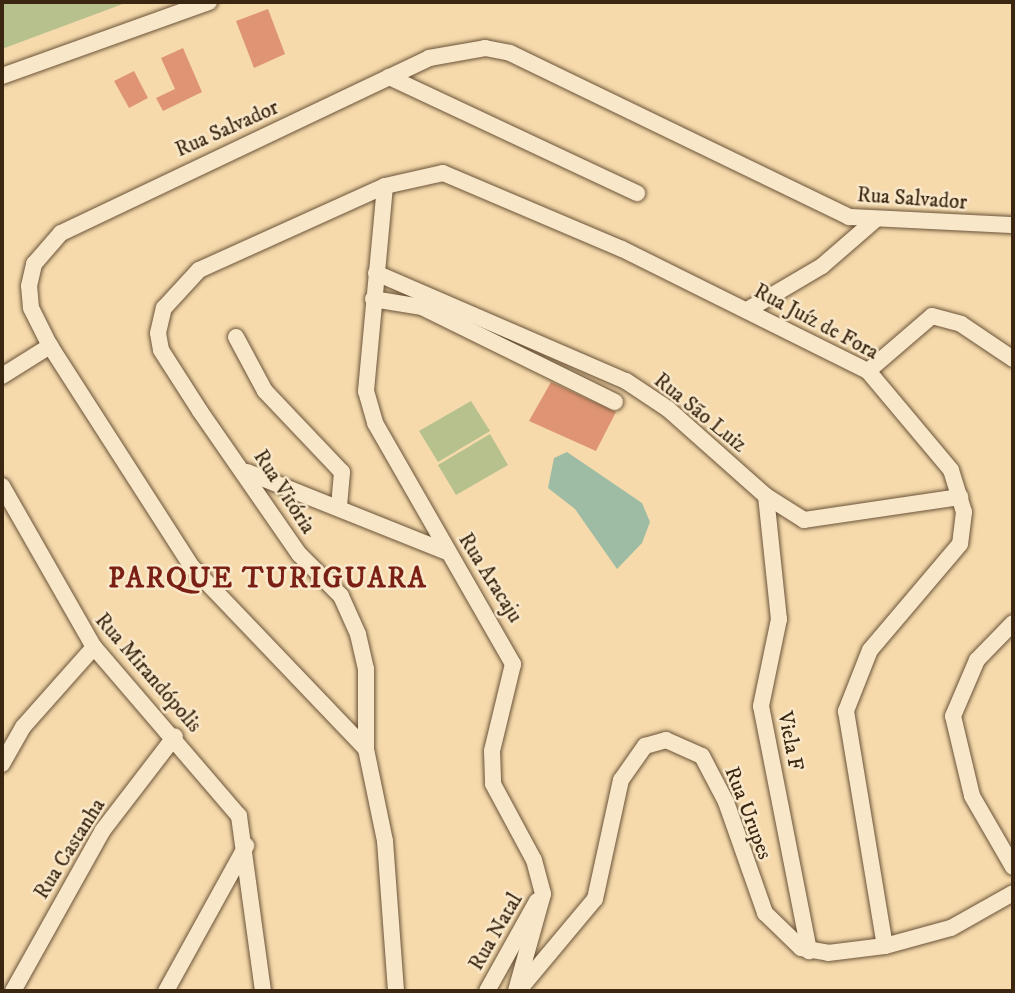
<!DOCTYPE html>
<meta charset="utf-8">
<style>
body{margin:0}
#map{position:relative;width:1015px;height:993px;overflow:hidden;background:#f6daac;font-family:"IM FELL DW Pica",serif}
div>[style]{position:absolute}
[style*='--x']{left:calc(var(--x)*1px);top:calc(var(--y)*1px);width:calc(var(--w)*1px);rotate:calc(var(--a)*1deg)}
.green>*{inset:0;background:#b6c18e}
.water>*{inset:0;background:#9ebba4}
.building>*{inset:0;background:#df9574}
.roads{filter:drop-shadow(0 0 2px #6a5338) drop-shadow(0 0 2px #6a5338)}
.minor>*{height:16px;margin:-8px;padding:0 8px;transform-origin:8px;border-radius:8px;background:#f9e7c9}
span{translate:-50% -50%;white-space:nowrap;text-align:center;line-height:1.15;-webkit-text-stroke:5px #f9e7c9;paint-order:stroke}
.street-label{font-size:21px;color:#3b2612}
.district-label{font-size:28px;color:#7a1f14;font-weight:700;letter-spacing:2px}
.frame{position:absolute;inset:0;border:4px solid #3b2612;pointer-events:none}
</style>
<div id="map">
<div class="green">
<div style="clip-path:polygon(2px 2px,128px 2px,2px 49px)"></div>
<div style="clip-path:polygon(471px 401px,490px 431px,438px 462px,419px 431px)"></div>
<div style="clip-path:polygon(490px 434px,508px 465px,456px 495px,438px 465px)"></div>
</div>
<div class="water">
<div style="clip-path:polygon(567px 452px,642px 503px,650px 522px,642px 543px,617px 569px,575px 509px,548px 488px,554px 458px)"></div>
</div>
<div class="building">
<div style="clip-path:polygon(268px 9px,285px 54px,254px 68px,236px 21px)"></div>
<div style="clip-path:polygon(183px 48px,202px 92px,163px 111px,156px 98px,175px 89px,161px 58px)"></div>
<div style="clip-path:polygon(134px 71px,148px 98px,129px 108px,114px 81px)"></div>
<div style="clip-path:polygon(551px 382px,616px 412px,596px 451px,529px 421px)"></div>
</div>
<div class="roads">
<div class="minor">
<div style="--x:2;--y:76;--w:220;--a:-19.7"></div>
<div style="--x:389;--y:77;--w:274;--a:25.1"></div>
<div style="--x:385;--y:186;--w:206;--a:95.3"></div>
<div style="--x:366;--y:391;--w:33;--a:74"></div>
<div style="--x:375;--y:423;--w:278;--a:60.2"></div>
<div style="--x:513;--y:664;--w:89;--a:103.6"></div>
<div style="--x:492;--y:751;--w:33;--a:88"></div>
<div style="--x:493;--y:784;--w:86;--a:61.7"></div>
<div style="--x:534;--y:860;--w:35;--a:75"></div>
<div style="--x:543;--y:894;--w:101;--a:105.6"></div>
<div style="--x:376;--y:273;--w:272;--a:23.4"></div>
<div style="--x:626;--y:381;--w:50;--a:33.7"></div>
<div style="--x:668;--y:409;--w:131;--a:41.6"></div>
<div style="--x:766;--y:496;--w:45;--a:32.3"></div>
<div style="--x:804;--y:520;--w:158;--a:-8.4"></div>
<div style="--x:373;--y:299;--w:50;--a:9.3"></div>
<div style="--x:422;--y:307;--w:215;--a:26.2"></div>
<div style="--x:749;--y:309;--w:85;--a:-30.5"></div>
<div style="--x:822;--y:266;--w:69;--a:-40.9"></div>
<div style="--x:236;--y:337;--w:61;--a:61.8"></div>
<div style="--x:265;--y:391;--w:112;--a:46.5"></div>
<div style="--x:342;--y:472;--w:33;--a:95"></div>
<div style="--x:868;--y:371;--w:84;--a:-40.7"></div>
<div style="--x:932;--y:316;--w:30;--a:15"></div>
<div style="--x:961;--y:324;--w:63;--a:33.9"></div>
<div style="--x:2;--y:376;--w:57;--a:-32"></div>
<div style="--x:247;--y:472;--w:215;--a:21.8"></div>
<div style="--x:2;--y:486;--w:185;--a:60.3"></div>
<div style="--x:94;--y:647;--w:223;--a:49.4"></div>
<div style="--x:239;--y:816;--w:177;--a:82.2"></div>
<div style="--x:766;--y:496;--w:124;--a:84"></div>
<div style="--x:779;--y:619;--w:89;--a:101.7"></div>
<div style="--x:761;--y:706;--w:250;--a:78.9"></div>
<div style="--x:1013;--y:623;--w:52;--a:134.2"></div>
<div style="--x:977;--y:660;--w:61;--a:113.2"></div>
<div style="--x:953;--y:716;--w:82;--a:76.6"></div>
<div style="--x:972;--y:796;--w:82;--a:60"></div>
<div style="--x:366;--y:749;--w:252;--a:-133.7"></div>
<div style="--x:192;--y:567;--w:263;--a:-122.7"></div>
<div style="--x:50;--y:346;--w:42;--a:-116.6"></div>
<div style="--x:31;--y:308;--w:22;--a:-95"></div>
<div style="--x:29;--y:286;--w:23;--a:-77"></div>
<div style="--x:34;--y:264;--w:41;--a:-48.9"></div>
<div style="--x:61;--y:233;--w:407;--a:-25.4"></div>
<div style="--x:429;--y:58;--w:57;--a:-10.1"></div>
<div style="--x:485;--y:48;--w:25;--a:11"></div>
<div style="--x:510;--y:53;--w:377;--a:25.8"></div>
<div style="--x:849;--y:217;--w:164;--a:2.8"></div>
<div style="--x:2;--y:764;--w:43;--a:-60.4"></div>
<div style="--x:23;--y:727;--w:107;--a:-48.4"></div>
<div style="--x:13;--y:991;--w:184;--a:-60.8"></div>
<div style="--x:103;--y:830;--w:118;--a:-52.5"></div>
<div style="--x:166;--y:991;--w:166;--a:-61.1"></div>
<div style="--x:396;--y:991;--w:150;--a:-94.2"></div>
<div style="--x:385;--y:841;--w:94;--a:-101.7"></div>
<div style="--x:366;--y:749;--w:80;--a:-90"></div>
<div style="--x:366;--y:669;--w:36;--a:-103"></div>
<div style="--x:358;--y:634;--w:42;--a:-114.1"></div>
<div style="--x:341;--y:596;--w:59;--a:-135"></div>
<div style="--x:299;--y:554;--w:174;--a:-124.7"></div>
<div style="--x:200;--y:411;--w:72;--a:-122.6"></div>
<div style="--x:161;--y:350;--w:17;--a:-100"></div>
<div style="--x:158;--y:333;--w:26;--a:-77"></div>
<div style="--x:164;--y:308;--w:52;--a:-47.4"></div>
<div style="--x:199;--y:270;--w:204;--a:-24.3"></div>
<div style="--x:385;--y:186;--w:59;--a:-12.6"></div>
<div style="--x:443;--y:173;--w:194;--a:23"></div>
<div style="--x:622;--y:249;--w:275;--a:26.4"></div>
<div style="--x:868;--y:371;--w:129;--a:50"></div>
<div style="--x:951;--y:470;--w:44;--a:72.8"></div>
<div style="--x:964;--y:512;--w:32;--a:97"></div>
<div style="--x:960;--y:544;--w:139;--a:130.3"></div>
<div style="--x:870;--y:650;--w:66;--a:111.5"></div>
<div style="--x:846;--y:711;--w:238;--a:80.6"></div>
<div style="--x:487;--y:991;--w:103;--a:-60.9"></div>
<div style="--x:518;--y:991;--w:120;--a:-50.1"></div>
<div style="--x:595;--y:899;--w:122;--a:-77.7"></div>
<div style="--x:621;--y:780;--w:42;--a:-54.8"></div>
<div style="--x:645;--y:746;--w:22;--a:-16"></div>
<div style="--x:666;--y:740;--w:39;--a:24"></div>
<div style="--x:702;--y:756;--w:52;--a:62.4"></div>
<div style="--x:726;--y:802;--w:118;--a:70.6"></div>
<div style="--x:765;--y:913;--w:50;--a:44.2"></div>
<div style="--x:801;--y:948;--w:27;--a:10"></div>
<div style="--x:828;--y:953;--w:57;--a:-7"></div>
<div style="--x:885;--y:946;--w:68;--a:-15.3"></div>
<div style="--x:951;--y:928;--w:71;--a:-29.4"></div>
</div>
</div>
<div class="street-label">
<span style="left:227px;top:129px;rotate:-24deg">Rua Salvador</span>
<span style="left:912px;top:199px;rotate:4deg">Rua Salvador</span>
<span style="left:816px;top:322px;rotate:28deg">Rua Juíz de Fora</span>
<span style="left:700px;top:413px;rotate:39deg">Rua São Luiz</span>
<span style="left:284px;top:492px;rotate:57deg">Rua Vitória</span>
<span style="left:490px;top:578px;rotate:58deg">Rua Aracaju</span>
<span style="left:148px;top:673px;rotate:49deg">Rua Mirandópolis</span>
<span style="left:790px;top:741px;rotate:79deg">Viela F</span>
<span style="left:748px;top:813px;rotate:69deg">Rua Urupes</span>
<span style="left:70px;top:849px;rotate:-58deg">Rua Castanha</span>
<span style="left:496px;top:932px;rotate:-60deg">Rua Natal</span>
</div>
<div class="district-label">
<span style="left:268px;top:579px">PARQUE TURIGUARA</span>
</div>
<div class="frame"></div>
</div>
